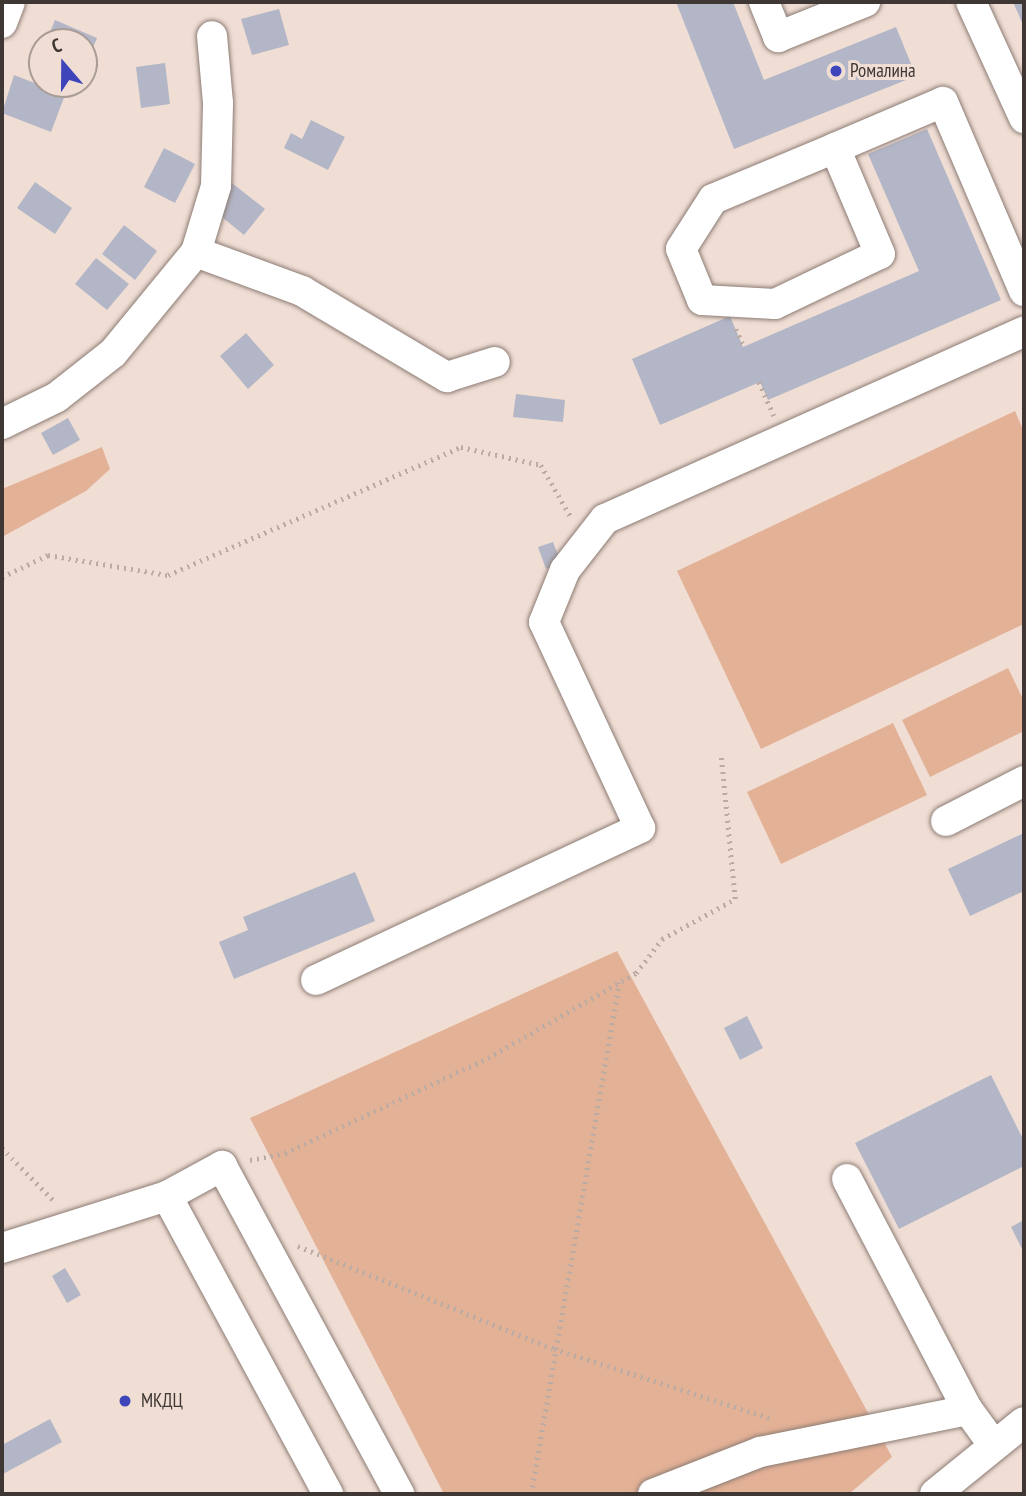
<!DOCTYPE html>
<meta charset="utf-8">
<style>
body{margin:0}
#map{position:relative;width:1026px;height:1496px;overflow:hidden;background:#f0ded5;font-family:"PT Sans Narrow",sans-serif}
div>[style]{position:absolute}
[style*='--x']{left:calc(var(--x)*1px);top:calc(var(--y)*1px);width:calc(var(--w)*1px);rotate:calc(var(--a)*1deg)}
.green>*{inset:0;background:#e3b196}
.building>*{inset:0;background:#b2b6c6}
.path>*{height:4.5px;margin-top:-2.25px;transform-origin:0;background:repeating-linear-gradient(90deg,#baaba4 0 2px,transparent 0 7px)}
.roads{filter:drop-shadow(0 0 2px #8c7c74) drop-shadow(0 0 2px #8c7c74)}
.minor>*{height:30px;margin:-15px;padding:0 15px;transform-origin:15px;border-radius:15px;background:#fff}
.dots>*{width:19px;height:19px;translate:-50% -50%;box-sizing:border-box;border:4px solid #f0ded5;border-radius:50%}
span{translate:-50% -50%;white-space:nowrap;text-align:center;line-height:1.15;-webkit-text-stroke:6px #f0ded5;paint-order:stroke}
.poi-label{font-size:19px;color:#3e3734}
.left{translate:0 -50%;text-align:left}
.frame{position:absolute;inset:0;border:4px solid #3e3734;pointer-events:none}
.north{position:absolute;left:28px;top:28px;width:70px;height:70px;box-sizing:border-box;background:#f0ded5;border:2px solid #a99b95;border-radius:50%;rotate:340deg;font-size:19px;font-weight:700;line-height:28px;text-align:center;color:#3e3734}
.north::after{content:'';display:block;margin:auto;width:24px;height:32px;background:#3e44b9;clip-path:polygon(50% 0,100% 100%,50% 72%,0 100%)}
</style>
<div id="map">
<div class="green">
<div style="clip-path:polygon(1015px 411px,1024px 432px,1024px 624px,761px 749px,677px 571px)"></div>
<div style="clip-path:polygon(102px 447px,110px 469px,86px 491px,2px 537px,2px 489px)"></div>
<div style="clip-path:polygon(1008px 668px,1024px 701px,1024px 731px,930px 777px,902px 720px)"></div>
<div style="clip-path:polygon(893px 723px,927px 795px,781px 864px,747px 792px)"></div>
<div style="clip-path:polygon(617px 951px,892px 1457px,849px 1494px,444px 1494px,250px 1118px)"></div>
</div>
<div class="building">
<div style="clip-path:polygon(676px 2px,733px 2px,764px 80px,896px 27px,916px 76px,734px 149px)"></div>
<div style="clip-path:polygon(1013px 2px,1024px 2px,1024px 27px)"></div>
<div style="clip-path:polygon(279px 9px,289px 45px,252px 55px,241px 19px)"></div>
<div style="clip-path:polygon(55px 20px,97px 38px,84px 69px,84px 42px,46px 42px)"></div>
<div style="clip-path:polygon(165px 63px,170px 104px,141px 108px,136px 67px)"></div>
<div style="clip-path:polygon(14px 75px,65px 95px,51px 132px,2px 113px)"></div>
<div style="clip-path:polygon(311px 120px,345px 137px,328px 170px,284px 148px,291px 133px,302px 139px)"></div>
<div style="clip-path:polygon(927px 129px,1001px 300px,768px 400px,760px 382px,660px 425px,632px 359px,730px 316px,743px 347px,919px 271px,868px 154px)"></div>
<div style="clip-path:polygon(164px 148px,195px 164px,175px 203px,144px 187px)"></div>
<div style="clip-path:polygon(35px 182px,72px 208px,55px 234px,17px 208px)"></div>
<div style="clip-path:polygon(232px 183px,265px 209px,244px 235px,212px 209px)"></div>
<div style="clip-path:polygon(124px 225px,157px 251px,135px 280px,102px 254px)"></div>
<div style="clip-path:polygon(96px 258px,129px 284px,107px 310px,75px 284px)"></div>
<div style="clip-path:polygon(246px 333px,274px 365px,248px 389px,220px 356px)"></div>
<div style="clip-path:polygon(516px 394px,565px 400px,563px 422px,513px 417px)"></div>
<div style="clip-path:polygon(68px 418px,80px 440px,53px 455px,41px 433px)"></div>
<div style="clip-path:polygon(553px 542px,561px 563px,546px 569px,538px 547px)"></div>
<div style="clip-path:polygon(1024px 833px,1024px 891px,970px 916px,948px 869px)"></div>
<div style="clip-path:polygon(355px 872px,375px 921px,234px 979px,219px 942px,248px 930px,243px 917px)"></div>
<div style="clip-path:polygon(747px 1016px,763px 1048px,740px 1060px,724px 1028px)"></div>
<div style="clip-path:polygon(991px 1075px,1024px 1141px,1024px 1166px,899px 1229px,855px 1143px)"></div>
<div style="clip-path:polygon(1024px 1220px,1024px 1253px,1011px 1227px)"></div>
<div style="clip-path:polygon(65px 1268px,81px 1295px,67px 1303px,52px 1276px)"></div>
<div style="clip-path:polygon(50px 1419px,62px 1442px,3px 1474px,2px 1445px)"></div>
</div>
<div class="path">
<div style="--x:736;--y:329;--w:20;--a:66"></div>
<div style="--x:759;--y:382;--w:37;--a:66"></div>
<div style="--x:2;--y:577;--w:51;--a:-25.6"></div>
<div style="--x:48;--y:555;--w:122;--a:9.5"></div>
<div style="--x:168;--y:575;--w:320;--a:-23.6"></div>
<div style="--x:461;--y:447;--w:82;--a:12.7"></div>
<div style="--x:541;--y:465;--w:62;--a:60.1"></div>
<div style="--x:2;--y:1148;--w:77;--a:45.5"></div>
<div style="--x:250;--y:1160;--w:36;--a:-11"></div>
<div style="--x:285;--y:1153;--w:224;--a:-25.1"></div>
<div style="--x:488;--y:1058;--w:171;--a:-29.9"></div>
<div style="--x:636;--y:973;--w:43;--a:-52.6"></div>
<div style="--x:662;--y:939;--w:83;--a:-28.7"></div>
<div style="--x:735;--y:899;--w:144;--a:-95.6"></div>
<div style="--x:298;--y:1246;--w:276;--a:21.9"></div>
<div style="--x:554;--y:1349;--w:230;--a:17.7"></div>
<div style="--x:531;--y:1494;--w:519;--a:-80.23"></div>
</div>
<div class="roads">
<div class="minor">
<div style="--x:764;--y:2;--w:38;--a:68"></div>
<div style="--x:778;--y:37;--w:94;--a:-21.9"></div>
<div style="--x:971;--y:2;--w:128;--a:65.4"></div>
<div style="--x:2;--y:23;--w:22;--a:-69"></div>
<div style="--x:835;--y:148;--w:132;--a:157.3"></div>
<div style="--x:713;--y:199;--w:59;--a:122.6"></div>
<div style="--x:681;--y:249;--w:55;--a:67.6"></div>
<div style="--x:702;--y:300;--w:73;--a:3.1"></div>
<div style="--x:775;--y:304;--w:116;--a:-25.5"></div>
<div style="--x:880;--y:254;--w:115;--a:-113"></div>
<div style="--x:835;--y:148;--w:117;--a:-23.1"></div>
<div style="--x:943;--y:102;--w:206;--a:66.8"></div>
<div style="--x:196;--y:252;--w:113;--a:20.2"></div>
<div style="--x:302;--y:291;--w:169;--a:30.7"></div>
<div style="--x:447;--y:377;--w:50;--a:-17.4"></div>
<div style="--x:2;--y:424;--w:61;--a:-26.1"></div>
<div style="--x:57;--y:397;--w:71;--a:-38.2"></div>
<div style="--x:113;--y:353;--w:131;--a:-50.6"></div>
<div style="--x:196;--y:252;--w:69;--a:-73.1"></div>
<div style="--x:216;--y:186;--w:83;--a:-88.6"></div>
<div style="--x:218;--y:103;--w:67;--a:-95.1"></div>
<div style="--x:946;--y:821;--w:88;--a:-27.1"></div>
<div style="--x:316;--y:980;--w:358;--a:-25.1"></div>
<div style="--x:640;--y:828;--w:227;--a:-115"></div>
<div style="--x:544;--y:622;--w:56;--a:-68"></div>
<div style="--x:565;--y:570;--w:65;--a:-51.9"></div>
<div style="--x:605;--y:519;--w:459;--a:-24.1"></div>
<div style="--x:847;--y:1179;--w:261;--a:62.4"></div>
<div style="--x:167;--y:1196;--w:339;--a:61.6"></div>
<div style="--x:2;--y:1248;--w:173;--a:-17.5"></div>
<div style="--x:167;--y:1196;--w:63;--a:-28.6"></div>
<div style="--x:222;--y:1166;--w:373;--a:61.6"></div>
<div style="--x:653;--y:1494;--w:115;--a:-21.4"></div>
<div style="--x:760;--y:1452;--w:212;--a:-11.4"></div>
<div style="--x:968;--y:1410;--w:41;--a:54"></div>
<div style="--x:935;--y:1494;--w:114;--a:-39"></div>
</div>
</div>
<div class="dots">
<div style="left:836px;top:71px;background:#3e44b9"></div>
<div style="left:125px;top:1401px;background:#3e44b9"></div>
</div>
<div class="poi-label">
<span class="left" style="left:850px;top:71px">Ромалина</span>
<span class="left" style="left:141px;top:1401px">МКДЦ</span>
</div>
<div class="frame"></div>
<div class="north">С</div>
</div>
